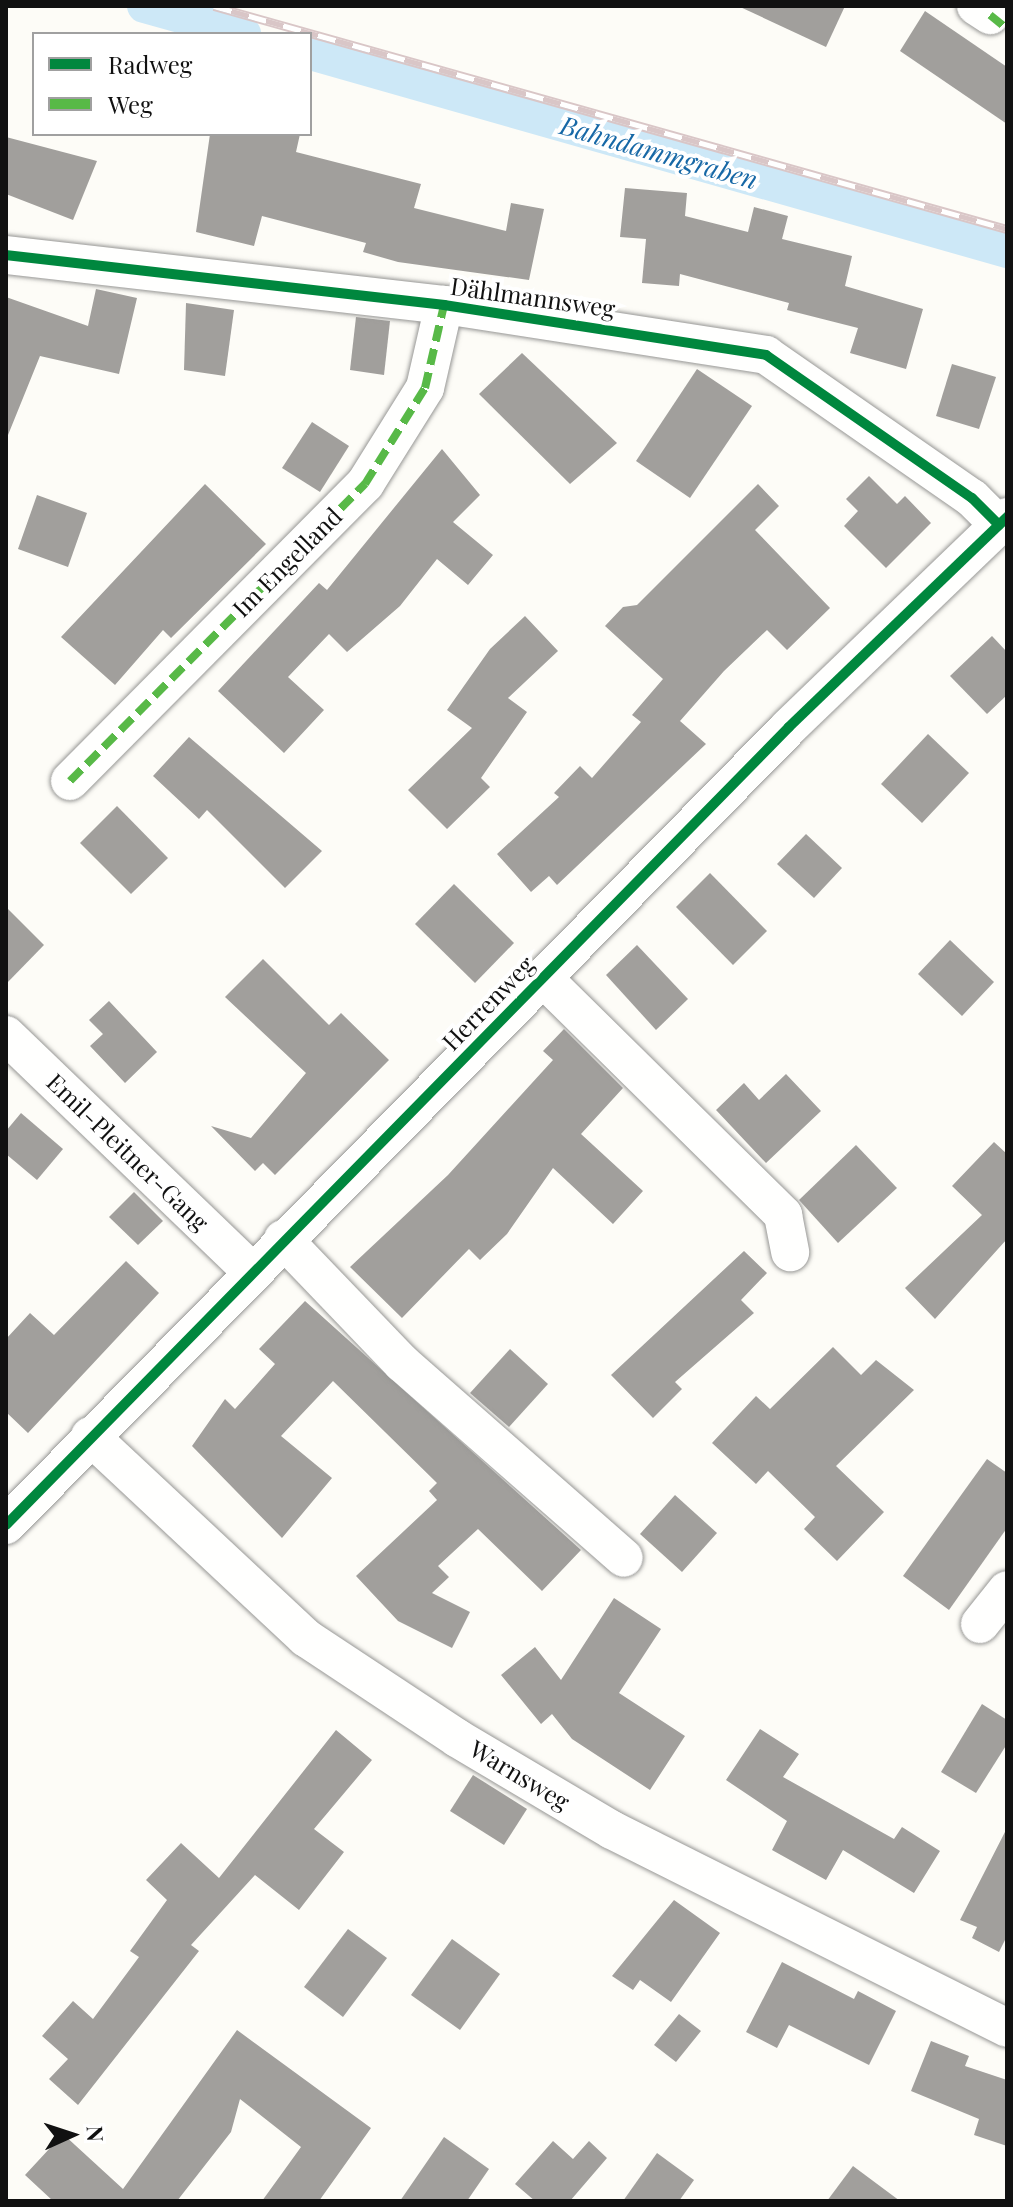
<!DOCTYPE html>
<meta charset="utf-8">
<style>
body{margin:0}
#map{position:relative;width:1013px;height:2207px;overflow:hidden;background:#fdfcf7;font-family:"Playfair Display",serif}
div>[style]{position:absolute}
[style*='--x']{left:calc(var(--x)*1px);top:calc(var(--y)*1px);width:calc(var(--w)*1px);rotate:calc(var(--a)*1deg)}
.canal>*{height:34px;margin:-17px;padding:0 17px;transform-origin:17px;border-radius:17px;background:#cde8f7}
.building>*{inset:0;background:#a19f9c}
.roads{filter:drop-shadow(0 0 2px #979795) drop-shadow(0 0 2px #979795)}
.minor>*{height:38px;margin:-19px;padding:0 19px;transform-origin:19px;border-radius:19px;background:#fffffe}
.rail>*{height:9px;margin-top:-4.5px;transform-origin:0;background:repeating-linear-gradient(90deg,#fff 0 18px,#d9c6c7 0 36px);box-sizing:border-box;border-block:2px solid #d9c6c7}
.quiet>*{height:8px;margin-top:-4px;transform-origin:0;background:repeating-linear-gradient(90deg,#58b947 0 16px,transparent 0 24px)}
.cycleway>*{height:10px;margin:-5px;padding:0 5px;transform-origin:5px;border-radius:5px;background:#00873e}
span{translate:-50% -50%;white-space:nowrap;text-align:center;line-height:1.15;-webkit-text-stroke:8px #fff;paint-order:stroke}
.street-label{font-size:24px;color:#111}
.water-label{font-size:26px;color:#1768a6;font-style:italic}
.frame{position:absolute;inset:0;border:8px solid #111;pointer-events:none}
.legend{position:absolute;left:32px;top:32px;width:280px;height:104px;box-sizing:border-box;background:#fff;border:2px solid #a0a0a0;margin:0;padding:10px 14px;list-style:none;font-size:24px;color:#111}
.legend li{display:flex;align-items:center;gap:16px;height:40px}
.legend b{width:40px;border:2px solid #a0a0a0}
.north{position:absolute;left:32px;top:2095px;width:80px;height:80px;-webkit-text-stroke:6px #fff;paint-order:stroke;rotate:87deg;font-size:22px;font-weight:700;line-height:32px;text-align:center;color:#111}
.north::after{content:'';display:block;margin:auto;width:28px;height:36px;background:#111;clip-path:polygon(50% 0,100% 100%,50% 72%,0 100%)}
</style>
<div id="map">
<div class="canal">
<div style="--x:144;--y:6;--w:104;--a:15.6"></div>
<div style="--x:310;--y:53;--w:725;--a:15.86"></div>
</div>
<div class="building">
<div style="clip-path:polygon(738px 6px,845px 6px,826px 47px)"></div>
<div style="clip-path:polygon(925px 11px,1007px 67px,1007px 124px,900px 51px)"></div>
<div style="clip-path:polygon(210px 134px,300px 134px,296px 152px,421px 184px,414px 208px,506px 231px,511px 203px,544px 209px,529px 280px,398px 262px,363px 252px,366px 243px,262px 216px,254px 246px,196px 232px)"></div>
<div style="clip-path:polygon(6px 137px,97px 161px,73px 220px,6px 194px)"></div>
<div style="clip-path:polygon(625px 188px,687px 193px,685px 216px,748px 232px,754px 207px,788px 216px,782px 239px,852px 256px,845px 286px,923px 309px,906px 369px,850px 353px,858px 328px,787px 310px,789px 303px,680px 274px,679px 286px,642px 283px,646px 239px,620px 237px)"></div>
<div style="clip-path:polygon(96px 289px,137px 298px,119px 374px,40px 356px,6px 440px,6px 297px,88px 326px)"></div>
<div style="clip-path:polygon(186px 303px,234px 310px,225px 376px,184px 370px)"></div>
<div style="clip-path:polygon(356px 317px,390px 321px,384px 375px,350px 370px)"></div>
<div style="clip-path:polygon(522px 353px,617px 443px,570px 484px,479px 394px)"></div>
<div style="clip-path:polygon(952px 364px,996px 377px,979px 429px,936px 416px)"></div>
<div style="clip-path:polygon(697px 369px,752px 406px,690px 498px,636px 461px)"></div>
<div style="clip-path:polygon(312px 422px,349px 446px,320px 492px,282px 468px)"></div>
<div style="clip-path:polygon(442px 449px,480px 495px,453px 522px,493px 555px,468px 585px,437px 559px,400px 606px,347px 652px,329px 634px,288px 677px,324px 710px,284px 753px,218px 691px,319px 583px,327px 590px)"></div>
<div style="clip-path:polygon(869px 476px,897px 504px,905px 496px,931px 523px,886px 568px,844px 526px,858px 511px,846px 499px)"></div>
<div style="clip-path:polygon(205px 484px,266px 544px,171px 638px,163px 630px,115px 685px,61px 637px)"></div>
<div style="clip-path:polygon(758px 484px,779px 506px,755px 530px,830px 608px,787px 650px,767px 630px,724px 671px,680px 721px,706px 744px,557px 885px,549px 876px,531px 892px,497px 854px,559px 797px,554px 793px,580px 766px,592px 778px,641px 722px,632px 715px,663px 679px,605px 626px,623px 607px,637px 605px)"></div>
<div style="clip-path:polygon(37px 495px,87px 513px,68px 567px,18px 549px)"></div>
<div style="clip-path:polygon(525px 616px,558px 651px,508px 698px,527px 712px,481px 778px,490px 787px,447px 829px,408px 790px,472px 728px,447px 710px,490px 649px)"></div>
<div style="clip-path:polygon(992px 636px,1007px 652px,1007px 695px,987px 714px,950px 676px)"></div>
<div style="clip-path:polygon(928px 734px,969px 773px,922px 823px,881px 784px)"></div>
<div style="clip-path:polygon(189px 737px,322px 851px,285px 888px,207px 810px,199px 819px,153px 776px)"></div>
<div style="clip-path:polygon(117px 806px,168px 858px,131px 894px,80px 843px)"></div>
<div style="clip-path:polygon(806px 834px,842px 868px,814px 898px,777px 864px)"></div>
<div style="clip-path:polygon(710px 873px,767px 931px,733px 965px,676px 907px)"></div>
<div style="clip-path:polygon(454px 884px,514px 943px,475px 983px,415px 924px)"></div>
<div style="clip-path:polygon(6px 907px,44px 945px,6px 984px)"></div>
<div style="clip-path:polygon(950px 940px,994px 982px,962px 1016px,918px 974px)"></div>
<div style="clip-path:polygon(637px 945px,688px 999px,656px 1030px,606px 975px)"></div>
<div style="clip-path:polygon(263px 959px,329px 1025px,341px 1013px,389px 1060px,275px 1175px,263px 1163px,255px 1171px,211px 1126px,251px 1138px,306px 1073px,225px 997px)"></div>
<div style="clip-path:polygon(109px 1001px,157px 1052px,125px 1083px,90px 1046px,103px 1034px,89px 1020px)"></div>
<div style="clip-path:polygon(564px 1029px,623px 1088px,581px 1134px,643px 1191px,613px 1224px,553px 1168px,507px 1234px,480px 1260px,469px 1249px,402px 1318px,350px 1267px,448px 1175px,553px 1060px,543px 1051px)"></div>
<div style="clip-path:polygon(786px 1074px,821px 1111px,766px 1163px,716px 1110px,744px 1083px,759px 1100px)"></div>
<div style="clip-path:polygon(21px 1113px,63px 1149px,37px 1180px,6px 1154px,6px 1131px)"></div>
<div style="clip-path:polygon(994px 1142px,1007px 1154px,1007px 1239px,935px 1319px,905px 1288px,982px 1215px,952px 1186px)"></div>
<div style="clip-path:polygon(856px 1145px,897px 1188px,838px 1243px,799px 1200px)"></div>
<div style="clip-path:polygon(134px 1192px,163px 1221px,138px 1245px,109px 1217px)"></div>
<div style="clip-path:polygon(744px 1251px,767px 1273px,741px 1300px,754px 1313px,675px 1382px,682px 1389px,653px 1418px,611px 1375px)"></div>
<div style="clip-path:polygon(126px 1261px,159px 1293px,28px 1433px,6px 1412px,6px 1339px,30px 1313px,54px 1335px)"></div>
<div style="clip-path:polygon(305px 1301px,581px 1550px,542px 1591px,478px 1529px,438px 1566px,449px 1577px,432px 1593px,470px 1612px,452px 1648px,398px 1621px,356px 1576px,437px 1500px,429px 1491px,437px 1483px,333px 1381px,281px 1436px,332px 1478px,282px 1538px,192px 1446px,225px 1399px,235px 1409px,275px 1364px,259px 1349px)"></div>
<div style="clip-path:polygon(833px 1347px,861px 1375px,876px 1360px,914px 1390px,836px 1466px,884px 1512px,837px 1561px,804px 1529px,815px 1517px,768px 1471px,756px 1484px,712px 1443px,756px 1396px,770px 1409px)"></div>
<div style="clip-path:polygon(510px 1349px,548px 1384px,509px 1427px,470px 1393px)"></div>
<div style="clip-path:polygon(987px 1459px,1007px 1473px,1007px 1528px,949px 1610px,903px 1576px)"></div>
<div style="clip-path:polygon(675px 1495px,717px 1533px,682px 1572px,640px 1534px)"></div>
<div style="clip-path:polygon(614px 1598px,661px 1629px,619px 1693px,685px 1736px,650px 1790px,572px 1739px,552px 1714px,541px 1724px,501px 1675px,535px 1647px,561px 1680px)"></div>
<div style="clip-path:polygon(982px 1704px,1007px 1720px,1007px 1744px,976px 1793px,941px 1772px)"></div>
<div style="clip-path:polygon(760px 1729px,799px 1754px,783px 1777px,894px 1839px,902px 1827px,940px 1851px,914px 1893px,843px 1850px,826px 1880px,772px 1850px,787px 1821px,726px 1780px)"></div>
<div style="clip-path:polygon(336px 1730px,372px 1760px,314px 1829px,344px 1852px,299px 1910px,255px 1875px,191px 1945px,199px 1951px,78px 2105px,49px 2079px,68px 2059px,42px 2036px,73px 2001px,93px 2019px,139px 1957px,130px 1951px,167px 1900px,146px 1880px,181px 1843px,219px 1878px)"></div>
<div style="clip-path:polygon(473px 1775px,527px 1809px,504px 1845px,450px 1811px)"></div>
<div style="clip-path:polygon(1007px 1828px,1007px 1936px,999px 1952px,972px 1938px,977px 1927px,960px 1920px)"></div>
<div style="clip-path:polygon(674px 1900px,720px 1933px,671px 2002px,640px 1980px,633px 1990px,612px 1976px)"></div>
<div style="clip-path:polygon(348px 1929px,387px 1958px,343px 2017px,304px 1987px)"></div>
<div style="clip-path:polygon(452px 1939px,500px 1974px,460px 2030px,411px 1995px)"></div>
<div style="clip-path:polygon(782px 1962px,854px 1999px,858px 1991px,896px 2011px,869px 2065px,789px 2025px,777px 2048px,746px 2032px)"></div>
<div style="clip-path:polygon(679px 2014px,701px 2031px,676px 2062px,654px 2045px)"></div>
<div style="clip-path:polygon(237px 2030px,371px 2128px,319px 2201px,262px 2201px,301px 2147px,240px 2099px,231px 2132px,177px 2201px,53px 2201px,25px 2175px,63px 2134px,123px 2189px)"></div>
<div style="clip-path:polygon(931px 2041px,969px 2056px,965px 2066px,1007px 2080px,1007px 2146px,974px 2135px,979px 2119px,911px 2091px)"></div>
<div style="clip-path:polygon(444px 2137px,489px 2169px,467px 2201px,400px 2201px)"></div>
<div style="clip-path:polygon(553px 2141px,573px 2159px,589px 2141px,607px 2158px,570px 2201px,535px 2201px,515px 2184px)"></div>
<div style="clip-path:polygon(657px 2153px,694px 2180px,679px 2201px,623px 2201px)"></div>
<div style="clip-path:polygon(853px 2166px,900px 2201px,827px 2201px)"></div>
</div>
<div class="roads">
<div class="minor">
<div style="--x:976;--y:6;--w:17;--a:33"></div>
<div style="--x:6;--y:255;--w:441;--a:6.5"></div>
<div style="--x:444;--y:305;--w:326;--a:8.8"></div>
<div style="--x:766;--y:355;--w:251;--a:34.8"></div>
<div style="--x:972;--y:498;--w:38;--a:45"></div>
<div style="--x:70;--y:781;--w:419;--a:-45.2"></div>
<div style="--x:365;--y:484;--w:113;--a:-58"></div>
<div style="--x:425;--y:388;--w:85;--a:-77.1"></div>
<div style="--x:542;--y:977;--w:339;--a:44.6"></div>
<div style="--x:783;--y:1215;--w:38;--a:79"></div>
<div style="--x:6;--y:1035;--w:339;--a:43.9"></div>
<div style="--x:283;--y:1239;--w:172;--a:46.2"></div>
<div style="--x:402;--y:1363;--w:295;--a:41.3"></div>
<div style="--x:90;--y:1436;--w:296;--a:43.1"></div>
<div style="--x:306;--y:1638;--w:181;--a:33.5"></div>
<div style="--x:457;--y:1738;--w:180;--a:30.7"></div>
<div style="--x:612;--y:1830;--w:442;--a:26.6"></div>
<div style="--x:6;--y:1525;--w:1118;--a:-45.54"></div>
<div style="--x:789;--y:727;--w:303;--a:-43.9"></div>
<div style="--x:980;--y:1624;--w:43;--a:-51.5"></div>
</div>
</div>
<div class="rail">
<div style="--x:214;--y:6;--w:824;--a:15.71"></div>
</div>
<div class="quiet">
<div style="--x:990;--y:15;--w:22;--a:39"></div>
<div style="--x:70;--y:781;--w:419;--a:-45.2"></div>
<div style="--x:365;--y:484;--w:113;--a:-58"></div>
<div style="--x:425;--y:388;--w:85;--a:-77.1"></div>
</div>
<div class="cycleway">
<div style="--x:6;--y:255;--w:441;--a:6.5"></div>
<div style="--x:444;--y:305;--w:326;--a:8.8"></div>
<div style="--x:766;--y:355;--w:251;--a:34.8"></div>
<div style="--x:972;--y:498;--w:38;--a:45"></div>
<div style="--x:6;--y:1525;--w:1118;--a:-45.54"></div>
<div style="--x:789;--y:727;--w:303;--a:-43.9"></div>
</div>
<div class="street-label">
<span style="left:533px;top:297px;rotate:8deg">Dählmannsweg</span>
<span style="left:287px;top:562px;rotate:-45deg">Im Engelland</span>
<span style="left:488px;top:1003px;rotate:-46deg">Herrenweg</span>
<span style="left:128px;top:1152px;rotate:44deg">Emil-Pleitner-Gang</span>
<span style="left:520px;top:1775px;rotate:31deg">Warnsweg</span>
</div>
<div class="water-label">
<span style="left:659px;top:152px;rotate:16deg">Bahndammgraben</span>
</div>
<div class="frame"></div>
<ul class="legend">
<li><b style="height:10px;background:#00873e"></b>Radweg</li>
<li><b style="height:10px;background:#58b947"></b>Weg</li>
</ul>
<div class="north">N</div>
</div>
